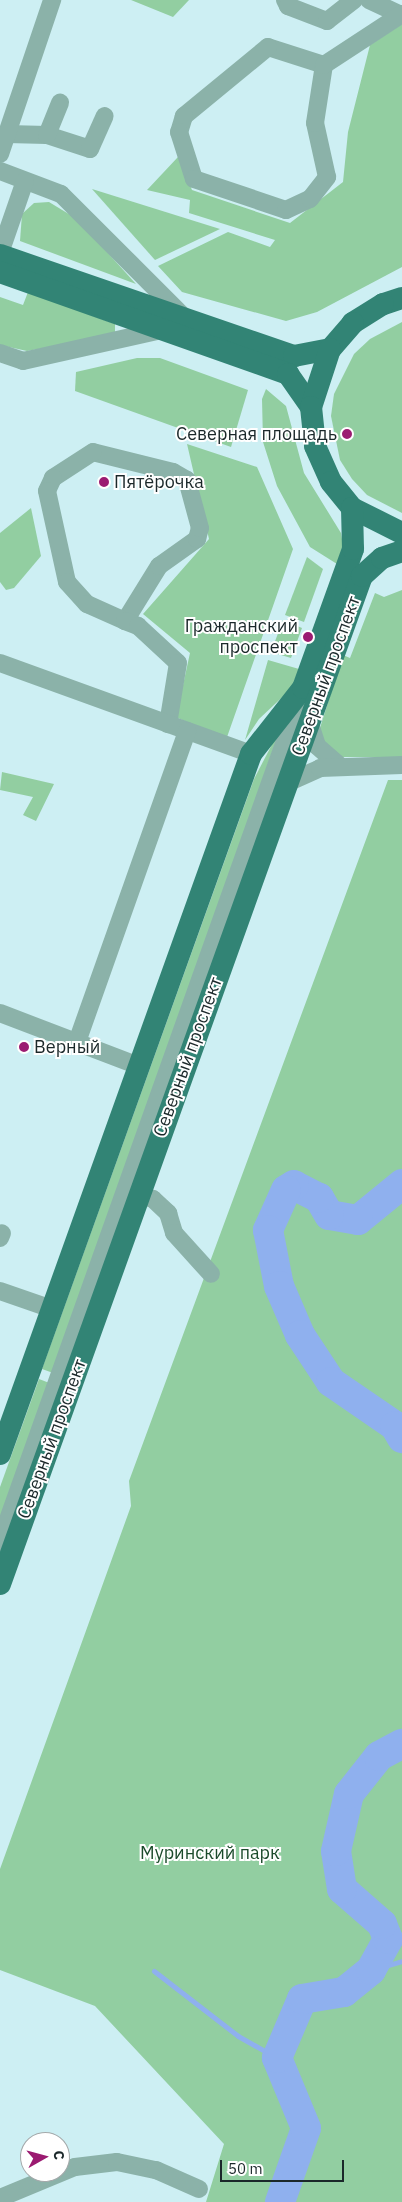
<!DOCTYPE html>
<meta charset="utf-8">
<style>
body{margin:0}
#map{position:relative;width:402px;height:2202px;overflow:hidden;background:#cdeff3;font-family:"IBM Plex Sans",sans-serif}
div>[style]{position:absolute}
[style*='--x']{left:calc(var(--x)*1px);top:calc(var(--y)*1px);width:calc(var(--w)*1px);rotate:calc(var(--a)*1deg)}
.green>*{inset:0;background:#92cea1}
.stream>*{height:5px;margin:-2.5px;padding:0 2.5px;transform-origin:2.5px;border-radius:2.5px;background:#8fb0ee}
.river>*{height:30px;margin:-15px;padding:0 15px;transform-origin:15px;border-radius:15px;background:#8fb0ee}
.minor>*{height:18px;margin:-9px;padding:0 9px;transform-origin:9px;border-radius:9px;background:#8bb2a9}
.major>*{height:22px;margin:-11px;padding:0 11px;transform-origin:11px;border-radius:11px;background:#328475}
.dots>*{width:14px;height:14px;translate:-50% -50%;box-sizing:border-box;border:2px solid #fff;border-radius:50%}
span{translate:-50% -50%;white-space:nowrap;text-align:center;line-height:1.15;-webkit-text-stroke:4px #fff;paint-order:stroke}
.poi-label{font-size:18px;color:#1b282a}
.right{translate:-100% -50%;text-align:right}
.left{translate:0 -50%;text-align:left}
.street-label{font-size:18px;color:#1b282a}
.park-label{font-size:18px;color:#1b4b2b}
.north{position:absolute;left:20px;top:2132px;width:50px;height:50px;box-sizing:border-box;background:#fff;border:1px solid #a4a9aa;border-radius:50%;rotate:83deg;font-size:14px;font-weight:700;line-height:20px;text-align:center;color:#1b282a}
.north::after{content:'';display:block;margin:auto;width:18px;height:22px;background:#9b1b71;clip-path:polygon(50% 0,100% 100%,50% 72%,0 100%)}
.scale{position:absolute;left:220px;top:2160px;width:124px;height:22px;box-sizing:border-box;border:2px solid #1b282a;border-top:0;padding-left:6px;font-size:15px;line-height:18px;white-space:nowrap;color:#1b282a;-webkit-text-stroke:4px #fff;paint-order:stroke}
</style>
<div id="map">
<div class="green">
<div style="clip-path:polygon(131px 0,189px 0,173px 17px)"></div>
<div style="clip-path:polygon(402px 24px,402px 267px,317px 312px,286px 321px,182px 292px,158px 266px,228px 232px,270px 247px,275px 240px,189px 213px,190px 200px,147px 190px,178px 157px,192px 190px,290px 223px,343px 182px,348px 132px,370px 45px)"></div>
<div style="clip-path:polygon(92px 189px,220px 229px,155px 260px)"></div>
<div style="clip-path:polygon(49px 202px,77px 219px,136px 284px,20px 241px,22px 214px,34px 203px)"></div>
<div style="clip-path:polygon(28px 292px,115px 324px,115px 335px,27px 351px,0 345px,0 297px,23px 305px)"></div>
<div style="clip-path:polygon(402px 322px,402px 513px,367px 495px,352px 479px,340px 460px,331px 416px,334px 394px,354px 354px,370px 339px)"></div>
<div style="clip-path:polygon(137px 358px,160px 358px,248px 390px,231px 447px,75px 391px,76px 372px)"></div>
<div style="clip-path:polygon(266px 389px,286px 406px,304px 473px,341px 533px,343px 545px,337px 564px,310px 547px,277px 486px,263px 442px,262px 399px)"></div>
<div style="clip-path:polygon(187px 444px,257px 467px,293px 549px,226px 740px,176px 717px,190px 653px,143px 614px,209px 539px)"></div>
<div style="clip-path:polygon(31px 508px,41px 556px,14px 588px,6px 590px,0 582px,0 533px)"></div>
<div style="clip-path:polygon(307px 557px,323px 569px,304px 622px,285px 615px)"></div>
<div style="clip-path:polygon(402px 590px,402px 757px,341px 757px,328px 750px,319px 731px,343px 655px,350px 658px,375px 593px,384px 597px)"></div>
<div style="clip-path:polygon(283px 620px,302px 628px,291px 658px,271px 652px)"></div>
<div style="clip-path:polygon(268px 660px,299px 669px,291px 689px,259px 719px,245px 740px)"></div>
<div style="clip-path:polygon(280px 729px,56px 1374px,42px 1369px,254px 779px)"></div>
<div style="clip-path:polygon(2px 772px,54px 784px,36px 821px,23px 815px,33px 797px,0 790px)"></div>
<div style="clip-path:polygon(388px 780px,402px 780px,402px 2202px,206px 2202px,224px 2144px,95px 2006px,0 1970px,0 1869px,131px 1506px,129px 1481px)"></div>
<div style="clip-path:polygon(39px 1379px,52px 1384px,0 1530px,0 1487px)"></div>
</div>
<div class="stream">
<div style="--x:371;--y:1970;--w:32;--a:-16"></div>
<div style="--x:154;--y:1971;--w:106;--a:37.7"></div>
<div style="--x:238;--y:2036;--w:45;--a:29.4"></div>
</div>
<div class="river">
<div style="--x:402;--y:1184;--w:57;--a:140.7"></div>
<div style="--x:358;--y:1220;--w:29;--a:-170"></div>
<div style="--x:329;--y:1215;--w:20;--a:-120"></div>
<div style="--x:319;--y:1198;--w:28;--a:-153"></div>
<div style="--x:294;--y:1185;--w:9;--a:148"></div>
<div style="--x:286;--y:1190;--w:44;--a:114.2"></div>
<div style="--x:268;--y:1230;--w:57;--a:78.9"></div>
<div style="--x:279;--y:1286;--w:53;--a:66.8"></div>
<div style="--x:300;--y:1335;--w:56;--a:56.6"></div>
<div style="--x:331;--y:1382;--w:78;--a:34.5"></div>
<div style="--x:395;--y:1426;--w:14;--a:60"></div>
<div style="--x:280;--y:2202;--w:78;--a:-70.6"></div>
<div style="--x:306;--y:2128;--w:76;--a:-112.5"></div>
<div style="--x:277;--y:2058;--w:64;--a:-67"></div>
<div style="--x:302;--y:1999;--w:43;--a:-9.5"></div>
<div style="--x:344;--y:1992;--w:35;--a:-39"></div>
<div style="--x:371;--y:1970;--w:35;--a:-61"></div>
<div style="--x:388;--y:1939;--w:16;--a:-112"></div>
<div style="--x:382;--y:1924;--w:53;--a:-138.8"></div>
<div style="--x:342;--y:1889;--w:38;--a:-99"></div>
<div style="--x:336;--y:1851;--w:58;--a:-77.2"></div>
<div style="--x:349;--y:1794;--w:48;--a:-51.7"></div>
<div style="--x:379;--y:1756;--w:26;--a:-28"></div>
</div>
<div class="minor">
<div style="--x:285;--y:0;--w:7;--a:63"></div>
<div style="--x:288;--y:6;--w:42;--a:21"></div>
<div style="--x:327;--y:21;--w:34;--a:-38"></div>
<div style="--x:369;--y:0;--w:35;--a:25"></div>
<div style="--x:324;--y:65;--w:59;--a:-162.2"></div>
<div style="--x:268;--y:47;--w:109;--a:140.6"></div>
<div style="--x:184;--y:116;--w:17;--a:107"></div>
<div style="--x:179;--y:132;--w:49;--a:72.3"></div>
<div style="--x:194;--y:179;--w:97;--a:18.6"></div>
<div style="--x:286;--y:210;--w:26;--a:-25"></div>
<div style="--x:310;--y:199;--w:28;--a:-52"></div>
<div style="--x:327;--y:177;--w:55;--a:-102.5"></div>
<div style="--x:315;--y:123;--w:59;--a:-81.2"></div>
<div style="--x:324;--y:65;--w:93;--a:-33.2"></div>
<div style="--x:7;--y:134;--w:40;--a:1.4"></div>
<div style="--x:47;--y:135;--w:45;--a:18"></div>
<div style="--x:90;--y:149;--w:36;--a:-66"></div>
<div style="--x:47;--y:135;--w:35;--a:-68"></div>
<div style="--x:0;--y:154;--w:163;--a:-71.3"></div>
<div style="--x:0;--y:171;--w:65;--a:20.7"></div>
<div style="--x:61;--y:194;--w:174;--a:45"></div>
<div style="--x:0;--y:253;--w:76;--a:-70.9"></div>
<div style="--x:0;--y:353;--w:24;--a:19"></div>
<div style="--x:23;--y:361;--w:142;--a:-12.6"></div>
<div style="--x:125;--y:621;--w:65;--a:-58.3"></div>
<div style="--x:159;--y:566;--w:47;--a:-35.4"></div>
<div style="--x:197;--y:539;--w:11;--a:-75"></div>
<div style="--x:200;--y:528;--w:50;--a:-105.2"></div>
<div style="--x:187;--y:480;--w:16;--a:-150"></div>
<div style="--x:173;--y:472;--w:82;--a:-166"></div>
<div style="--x:93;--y:452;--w:48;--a:147"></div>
<div style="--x:53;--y:478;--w:14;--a:115"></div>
<div style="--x:47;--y:491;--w:93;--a:77.6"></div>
<div style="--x:67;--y:582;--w:30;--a:48"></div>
<div style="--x:87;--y:604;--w:42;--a:24.1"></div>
<div style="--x:125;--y:621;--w:14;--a:21"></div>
<div style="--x:138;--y:626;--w:54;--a:42.8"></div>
<div style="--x:178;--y:663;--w:62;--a:99.3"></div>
<div style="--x:0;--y:663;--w:267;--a:19.9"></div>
<div style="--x:309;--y:721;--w:26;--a:72"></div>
<div style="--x:317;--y:746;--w:29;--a:41"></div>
<div style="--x:287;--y:783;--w:36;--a:-24"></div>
<div style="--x:320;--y:768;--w:82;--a:-2.1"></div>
<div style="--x:0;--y:1013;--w:149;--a:20.9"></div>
<div style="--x:77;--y:1042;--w:330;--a:-70.5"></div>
<div style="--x:139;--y:1194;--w:15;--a:20"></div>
<div style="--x:153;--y:1199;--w:21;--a:43"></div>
<div style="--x:168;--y:1213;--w:21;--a:73"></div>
<div style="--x:174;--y:1233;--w:55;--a:47.9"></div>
<div style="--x:0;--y:1238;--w:5;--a:-68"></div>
<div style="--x:0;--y:1291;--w:55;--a:19.1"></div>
<div style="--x:0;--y:1542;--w:901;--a:-70.42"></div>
<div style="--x:0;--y:2198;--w:81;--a:-22.5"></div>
<div style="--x:75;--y:2167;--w:42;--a:-6.8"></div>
<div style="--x:117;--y:2162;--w:40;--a:12"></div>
<div style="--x:156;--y:2170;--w:47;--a:23.8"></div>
</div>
<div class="major">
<div style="--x:0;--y:255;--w:311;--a:19"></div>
<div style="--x:294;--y:356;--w:37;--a:-11"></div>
<div style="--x:0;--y:272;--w:306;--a:19.5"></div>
<div style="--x:288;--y:374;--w:40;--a:55.1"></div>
<div style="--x:402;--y:298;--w:20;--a:162"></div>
<div style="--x:383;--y:304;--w:36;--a:148"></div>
<div style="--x:353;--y:323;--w:35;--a:131"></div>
<div style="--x:330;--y:349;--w:61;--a:108.1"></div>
<div style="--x:311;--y:407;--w:39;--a:84"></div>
<div style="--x:315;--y:446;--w:39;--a:66"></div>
<div style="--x:331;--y:482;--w:33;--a:51"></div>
<div style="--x:352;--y:508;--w:56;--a:26.6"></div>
<div style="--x:0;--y:1454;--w:744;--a:-70.27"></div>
<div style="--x:251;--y:754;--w:84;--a:-51.8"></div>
<div style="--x:303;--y:688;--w:148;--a:-70.2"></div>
<div style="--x:353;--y:549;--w:41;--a:-91.4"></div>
<div style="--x:0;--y:1584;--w:1071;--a:-70.25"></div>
<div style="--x:362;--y:576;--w:27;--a:-42"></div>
<div style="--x:382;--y:558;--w:21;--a:-19"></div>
</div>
<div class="dots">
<div style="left:347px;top:434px;background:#9b1b71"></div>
<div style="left:104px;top:482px;background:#9b1b71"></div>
<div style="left:308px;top:637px;background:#9b1b71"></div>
<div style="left:24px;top:1047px;background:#9b1b71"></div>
</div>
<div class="poi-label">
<span class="right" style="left:337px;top:434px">Северная площадь</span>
<span class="left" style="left:114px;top:482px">Пятёрочка</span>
<span class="right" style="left:298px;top:637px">Гражданский<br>проспект</span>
<span class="left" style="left:34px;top:1047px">Верный</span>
</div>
<div class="street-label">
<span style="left:326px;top:676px;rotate:-70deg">Северный проспект</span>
<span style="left:188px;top:1057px;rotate:-70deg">Северный проспект</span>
<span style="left:52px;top:1439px;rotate:-70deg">Северный проспект</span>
</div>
<div class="park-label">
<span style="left:210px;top:1853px">Муринский парк</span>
</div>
<div class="north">С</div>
<div class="scale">50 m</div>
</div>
